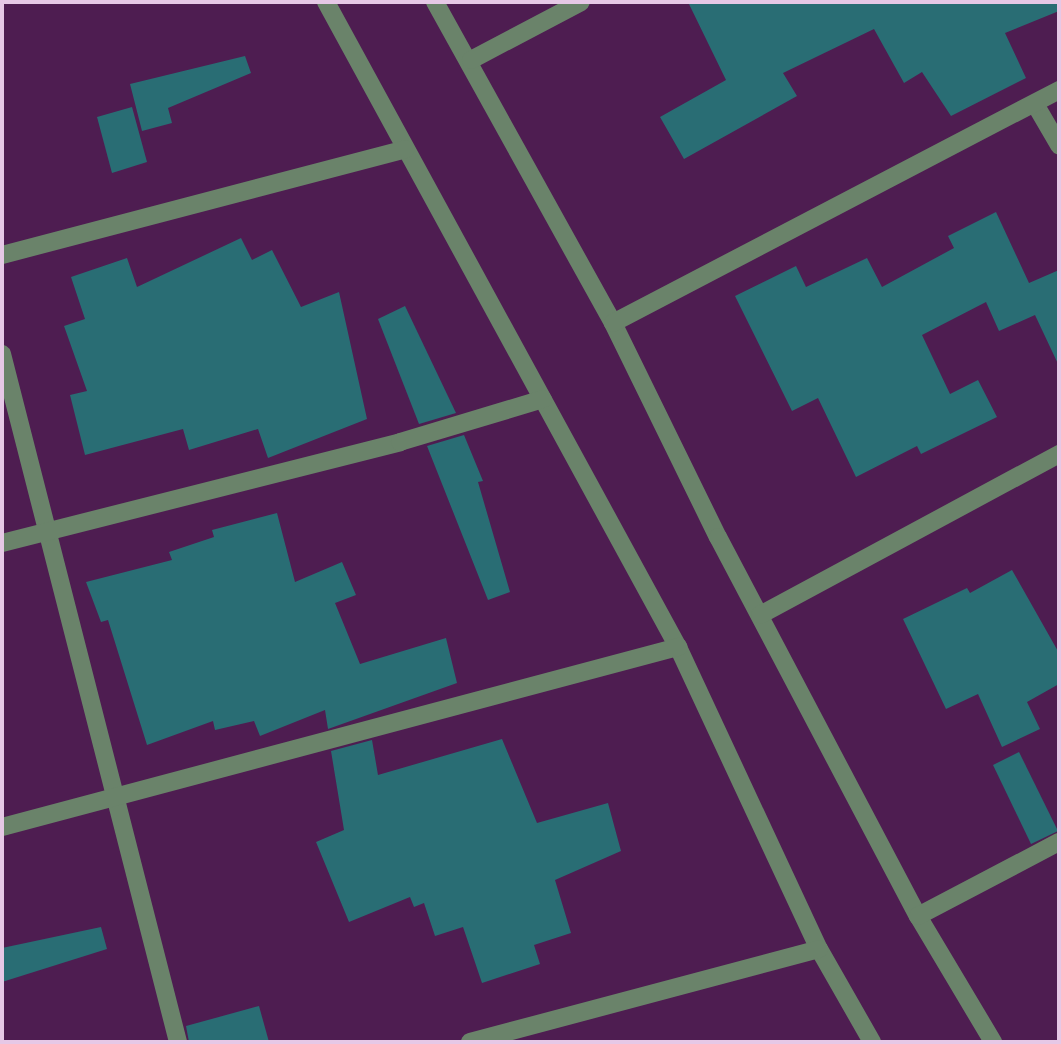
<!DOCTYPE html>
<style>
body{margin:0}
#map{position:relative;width:1061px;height:1044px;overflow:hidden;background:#4e1d51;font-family:Rubik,sans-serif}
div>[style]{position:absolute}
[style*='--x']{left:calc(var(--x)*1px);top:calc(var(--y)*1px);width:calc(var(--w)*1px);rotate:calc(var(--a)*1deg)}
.building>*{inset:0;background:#296d74}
.minor>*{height:18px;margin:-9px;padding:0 9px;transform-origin:9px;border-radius:9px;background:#6a836a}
span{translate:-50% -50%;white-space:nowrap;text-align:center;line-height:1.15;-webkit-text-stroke:6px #281329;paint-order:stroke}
.frame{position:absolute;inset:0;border:4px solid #e6c8e6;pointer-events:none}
</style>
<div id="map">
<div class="building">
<div style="clip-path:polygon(688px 2px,1059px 2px,1059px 11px,1005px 33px,1026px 78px,951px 116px,922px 72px,904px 83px,874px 29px,783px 73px,797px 96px,684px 159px,660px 117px,726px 80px)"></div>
<div style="clip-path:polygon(245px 56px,251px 73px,168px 108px,172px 123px,142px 131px,130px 84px)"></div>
<div style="clip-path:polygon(132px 107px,147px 162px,112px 173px,97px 117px)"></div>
<div style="clip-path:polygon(996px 212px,1029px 283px,1059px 270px,1059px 366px,1035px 315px,999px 331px,986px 302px,922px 335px,950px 394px,978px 380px,997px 417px,921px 454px,917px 446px,856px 477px,818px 398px,792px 411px,735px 296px,796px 266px,806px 287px,867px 258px,882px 287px,954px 248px,948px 236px)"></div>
<div style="clip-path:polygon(241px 238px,252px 260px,272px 250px,301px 307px,339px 292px,367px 419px,268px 458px,258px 429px,189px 450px,183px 429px,85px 455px,70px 395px,87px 391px,64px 326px,85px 319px,71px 277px,127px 258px,137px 287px)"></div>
<div style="clip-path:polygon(405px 306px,456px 413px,419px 424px,378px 319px)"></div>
<div style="clip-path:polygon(464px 435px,483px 481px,478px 482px,510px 592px,488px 600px,427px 446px)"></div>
<div style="clip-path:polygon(277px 513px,295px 582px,342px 562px,356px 595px,335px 603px,360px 664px,446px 638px,457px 683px,328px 729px,325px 710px,260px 736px,254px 721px,215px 730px,213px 721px,147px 745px,108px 620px,101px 622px,86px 582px,172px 560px,169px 552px,214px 537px,212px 530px)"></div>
<div style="clip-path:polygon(1012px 570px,1059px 653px,1059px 684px,1027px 702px,1040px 729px,1002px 747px,978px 694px,946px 709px,903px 619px,967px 588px,970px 593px)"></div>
<div style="clip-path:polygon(502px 739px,537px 823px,608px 803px,621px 851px,555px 880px,571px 933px,534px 945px,540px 964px,482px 983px,463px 927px,435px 936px,424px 903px,414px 907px,410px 897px,349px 922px,316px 842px,344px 830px,331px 751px,372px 740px,378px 775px)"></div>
<div style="clip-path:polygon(1019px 752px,1058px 831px,1031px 844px,993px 765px)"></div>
<div style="clip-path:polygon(101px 927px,107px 949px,2px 982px,2px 948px)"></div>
<div style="clip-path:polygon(259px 1006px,269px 1042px,189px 1042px,186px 1026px)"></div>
</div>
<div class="minor">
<div style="--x:326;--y:2;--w:735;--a:61.38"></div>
<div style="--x:678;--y:647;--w:333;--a:65"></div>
<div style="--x:819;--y:949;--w:107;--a:60.3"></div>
<div style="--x:435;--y:2;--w:367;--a:61"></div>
<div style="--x:613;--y:323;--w:238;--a:63.9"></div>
<div style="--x:718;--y:537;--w:429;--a:62.2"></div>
<div style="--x:918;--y:916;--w:147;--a:59.2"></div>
<div style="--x:471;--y:60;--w:124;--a:-27.8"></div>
<div style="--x:1035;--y:104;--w:48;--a:59.7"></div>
<div style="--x:2;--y:255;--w:417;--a:-14.7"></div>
<div style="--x:613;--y:323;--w:503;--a:-27.58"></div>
<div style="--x:2;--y:354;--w:710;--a:75.65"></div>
<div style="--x:2;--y:543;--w:411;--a:-14.2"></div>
<div style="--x:400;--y:442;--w:149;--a:-16.7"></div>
<div style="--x:760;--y:615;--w:340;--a:-28.3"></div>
<div style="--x:2;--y:827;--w:700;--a:-14.91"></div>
<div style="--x:918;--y:916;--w:159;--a:-27.7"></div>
<div style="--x:470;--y:1042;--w:361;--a:-14.9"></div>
</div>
<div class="frame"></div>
</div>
